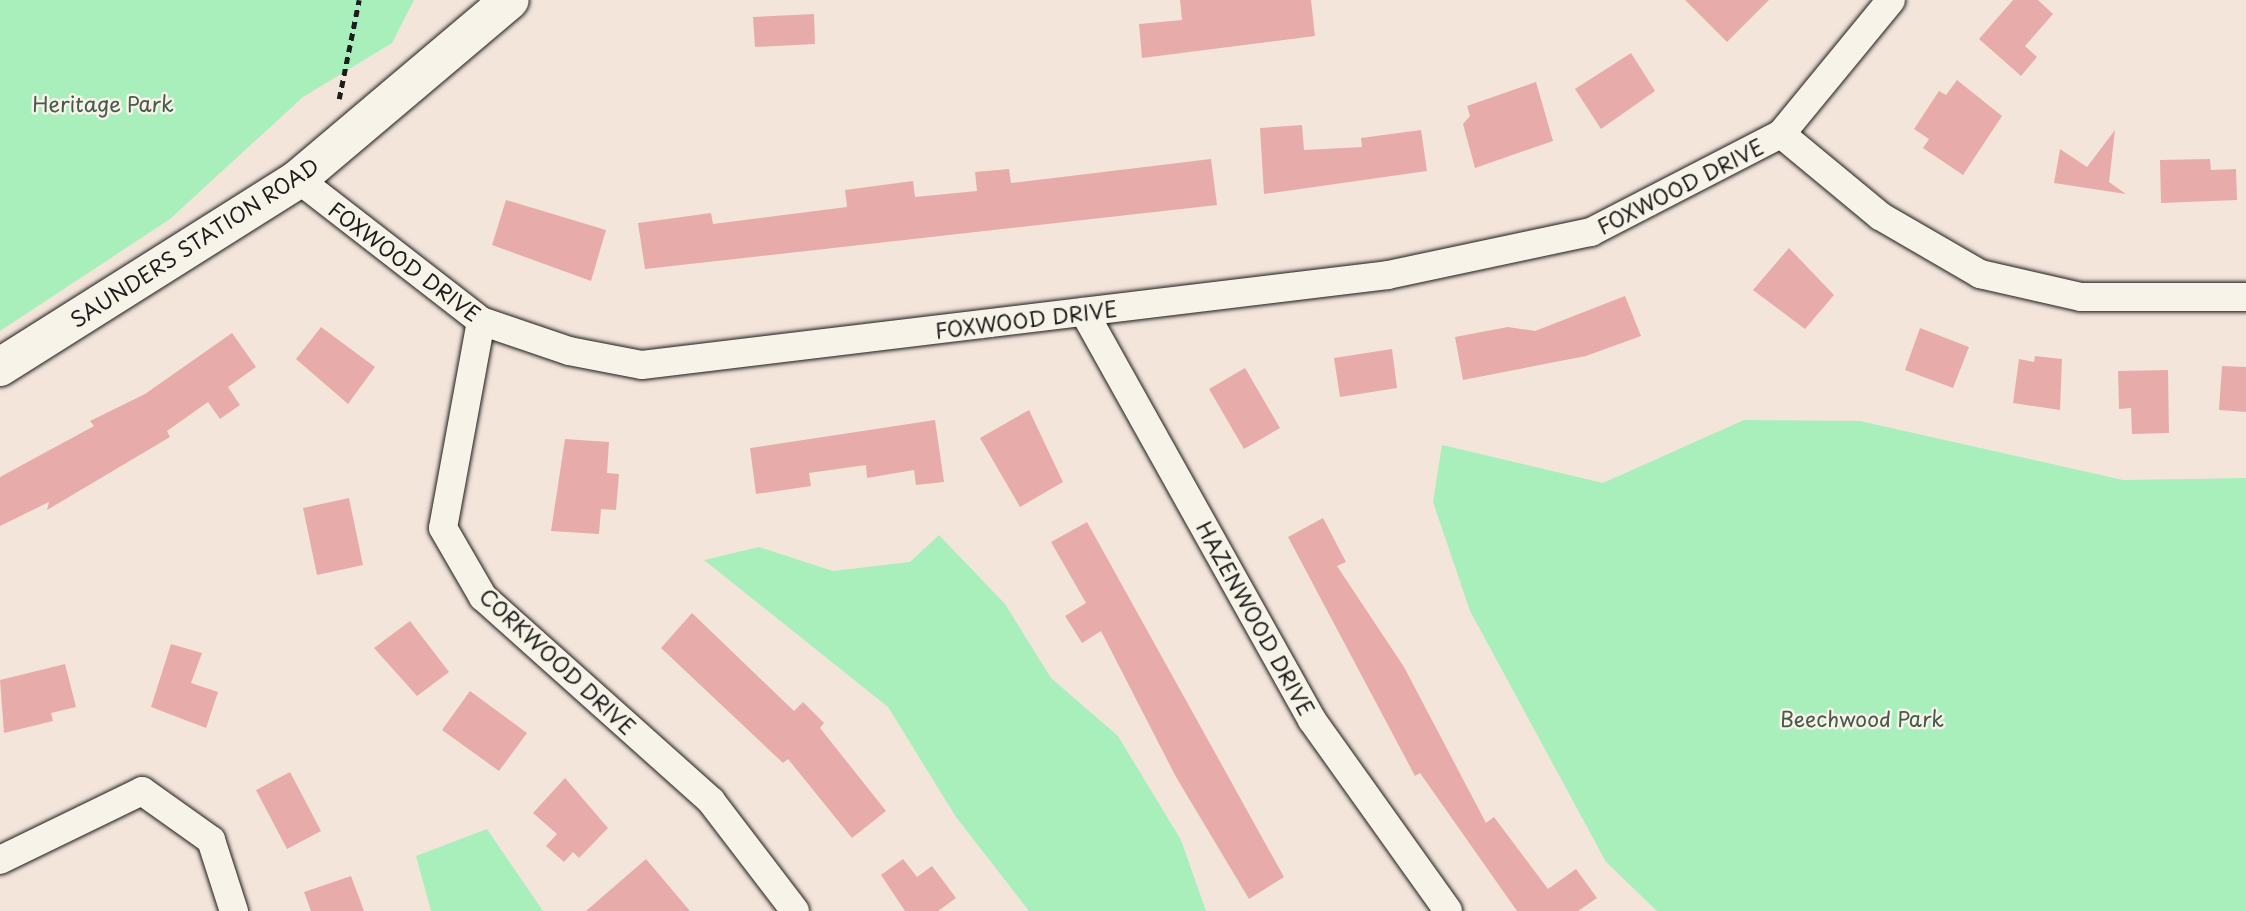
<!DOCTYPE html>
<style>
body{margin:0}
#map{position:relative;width:2246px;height:911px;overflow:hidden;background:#f4e5db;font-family:"Playpen Sans",sans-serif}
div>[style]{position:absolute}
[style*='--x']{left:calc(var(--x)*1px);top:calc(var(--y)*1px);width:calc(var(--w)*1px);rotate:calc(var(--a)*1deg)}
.green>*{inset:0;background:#a8efbc}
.building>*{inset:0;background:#e7aca9}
.path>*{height:4.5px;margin-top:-2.25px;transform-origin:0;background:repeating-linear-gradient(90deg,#1c1c1c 0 7px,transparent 0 12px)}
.roads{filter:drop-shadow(0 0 2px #1c1c1c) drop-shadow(0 0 2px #1c1c1c)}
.street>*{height:28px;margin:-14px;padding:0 14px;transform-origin:14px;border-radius:14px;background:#f7f3e8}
.secondary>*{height:38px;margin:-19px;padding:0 19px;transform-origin:19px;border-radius:19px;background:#f7f3e8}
span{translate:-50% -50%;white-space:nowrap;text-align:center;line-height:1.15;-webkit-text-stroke:5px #f7f3e8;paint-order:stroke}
.park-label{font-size:21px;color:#465b4c}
.street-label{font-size:21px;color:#1c1c1c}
</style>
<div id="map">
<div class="green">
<div style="clip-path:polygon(0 0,414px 0,392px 43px,303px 97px,170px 219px,0 331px)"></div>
<div style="clip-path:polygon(1744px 420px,1860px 421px,2123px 480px,2246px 478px,2246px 911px,1657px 911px,1606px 862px,1470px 611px,1433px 502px,1442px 445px,1603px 483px)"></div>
<div style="clip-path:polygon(939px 535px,1005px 604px,1051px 678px,1118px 736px,1181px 840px,1206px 911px,1029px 911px,956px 817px,888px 707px,704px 560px,759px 547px,833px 571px,910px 562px)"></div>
<div style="clip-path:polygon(487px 829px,543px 911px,431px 911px,416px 856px)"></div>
</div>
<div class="building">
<div style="clip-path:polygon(1180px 0,1311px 0,1315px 36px,1142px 58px,1139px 24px,1182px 20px)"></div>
<div style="clip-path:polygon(1685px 0,1769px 0,1727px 42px)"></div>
<div style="clip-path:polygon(2013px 0,2038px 0,2053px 14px,2025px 46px,2037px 57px,2021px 76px,1979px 39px)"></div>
<div style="clip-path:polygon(814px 14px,815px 44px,755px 47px,753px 17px)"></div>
<div style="clip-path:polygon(1631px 53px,1655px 91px,1601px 129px,1575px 89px)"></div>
<div style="clip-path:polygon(1957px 80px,2002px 116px,1963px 175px,1923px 148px,1929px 139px,1914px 129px,1939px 91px,1946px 95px)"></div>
<div style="clip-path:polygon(1536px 82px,1553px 141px,1475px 168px,1463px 124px,1470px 116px,1467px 106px)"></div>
<div style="clip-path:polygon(1302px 125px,1304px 150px,1362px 147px,1361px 138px,1421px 130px,1427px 171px,1264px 194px,1260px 128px)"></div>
<div style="clip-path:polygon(2115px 130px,2109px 182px,2126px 194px,2054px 183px,2060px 149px,2087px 167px)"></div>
<div style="clip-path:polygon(1211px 159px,1217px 205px,645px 269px,638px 223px,711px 213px,713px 224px,847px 207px,845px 190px,913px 181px,915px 197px,977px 191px,975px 172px,1009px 169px,1011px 183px)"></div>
<div style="clip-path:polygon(2210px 159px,2211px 170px,2236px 169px,2237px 200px,2161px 203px,2160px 160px)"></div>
<div style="clip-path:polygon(506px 200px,606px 230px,591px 281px,492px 245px)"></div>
<div style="clip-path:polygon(1789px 248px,1834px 295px,1805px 329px,1753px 290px)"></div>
<div style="clip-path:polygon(1625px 296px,1641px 336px,1586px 356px,1463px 380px,1455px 337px,1508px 327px,1535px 331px)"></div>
<div style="clip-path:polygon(321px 327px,375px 367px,348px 404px,296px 359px)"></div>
<div style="clip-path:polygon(1920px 328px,1969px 347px,1953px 388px,1905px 370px)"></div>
<div style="clip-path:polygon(232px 333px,256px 367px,228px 387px,240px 405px,220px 419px,208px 402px,167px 431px,170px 437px,47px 510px,49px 502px,0 526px,0 477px,94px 426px,90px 421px,145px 394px)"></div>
<div style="clip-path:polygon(1392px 349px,1397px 388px,1340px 397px,1334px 358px)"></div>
<div style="clip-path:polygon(2035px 356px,2062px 359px,2060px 410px,2013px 403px,2019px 359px,2034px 362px)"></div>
<div style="clip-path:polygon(2222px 366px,2246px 367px,2246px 412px,2219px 410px)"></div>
<div style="clip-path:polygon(1245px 368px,1280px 428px,1244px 449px,1209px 389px)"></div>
<div style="clip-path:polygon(2168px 370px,2169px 433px,2132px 434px,2131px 408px,2119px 409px,2118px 371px)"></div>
<div style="clip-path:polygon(1029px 410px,1063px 482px,1020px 507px,980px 438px)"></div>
<div style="clip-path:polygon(935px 420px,944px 482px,916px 485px,914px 470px,867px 478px,866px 465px,809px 473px,811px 486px,756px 494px,750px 448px)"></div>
<div style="clip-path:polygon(565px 439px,609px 442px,607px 473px,619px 474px,616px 510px,601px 509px,599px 534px,551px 531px)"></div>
<div style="clip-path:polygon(349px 498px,363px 565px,317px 575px,303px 508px)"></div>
<div style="clip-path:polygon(1323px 518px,1346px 562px,1337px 566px,1404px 667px,1486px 823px,1494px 817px,1548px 889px,1576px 869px,1597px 898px,1578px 911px,1517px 911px,1420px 773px,1415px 776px,1288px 537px)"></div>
<div style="clip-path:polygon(1087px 522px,1284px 877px,1249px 899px,1176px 777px,1101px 631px,1082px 643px,1065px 616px,1086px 603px,1051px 542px)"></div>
<div style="clip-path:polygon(692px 613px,794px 711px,803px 702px,824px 723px,820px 728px,886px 811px,852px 838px,788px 759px,783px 763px,661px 648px)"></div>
<div style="clip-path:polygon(410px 621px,449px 672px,417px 696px,374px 648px)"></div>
<div style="clip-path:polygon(171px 644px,202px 653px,191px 683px,218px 692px,206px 728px,151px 707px)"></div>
<div style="clip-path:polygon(65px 664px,76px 707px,51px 713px,53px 721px,4px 733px,0 680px)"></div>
<div style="clip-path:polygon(470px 691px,527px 733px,499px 771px,442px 730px)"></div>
<div style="clip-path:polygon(290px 772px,321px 831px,287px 849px,256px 790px)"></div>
<div style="clip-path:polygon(565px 778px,608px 828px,579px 858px,573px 852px,564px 862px,546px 846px,557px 834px,533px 813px)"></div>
<div style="clip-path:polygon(646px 859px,690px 911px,586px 911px)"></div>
<div style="clip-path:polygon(903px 859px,917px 877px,932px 866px,956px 898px,938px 911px,905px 911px,881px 875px)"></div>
<div style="clip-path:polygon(351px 876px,364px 911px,311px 911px,304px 892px)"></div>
</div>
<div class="path">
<div style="--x:339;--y:99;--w:101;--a:-78.6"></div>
</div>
<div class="roads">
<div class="street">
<div style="--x:1781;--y:134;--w:129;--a:39.6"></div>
<div style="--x:1880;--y:216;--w:116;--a:30.1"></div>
<div style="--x:1980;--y:274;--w:104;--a:12.8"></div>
<div style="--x:2081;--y:297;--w:165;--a:0"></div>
<div style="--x:298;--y:179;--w:232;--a:37.8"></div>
<div style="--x:481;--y:321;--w:93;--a:18.8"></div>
<div style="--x:569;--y:351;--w:74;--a:10.9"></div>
<div style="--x:642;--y:365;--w:751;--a:-6.88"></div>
<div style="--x:1388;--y:275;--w:208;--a:-12"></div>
<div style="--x:1591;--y:232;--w:214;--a:-27.3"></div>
<div style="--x:1781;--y:134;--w:173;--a:-50.6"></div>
<div style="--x:1084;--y:312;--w:467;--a:60.8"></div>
<div style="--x:1312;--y:720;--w:234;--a:54.5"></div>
<div style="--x:481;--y:321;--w:210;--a:100.4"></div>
<div style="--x:443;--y:528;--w:80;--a:59.9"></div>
<div style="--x:483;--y:597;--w:306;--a:41.8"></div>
<div style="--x:711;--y:801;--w:138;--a:52.6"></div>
<div style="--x:0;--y:860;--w:158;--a:-25.9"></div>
<div style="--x:142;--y:791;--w:85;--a:35.4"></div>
<div style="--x:211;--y:840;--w:75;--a:72.1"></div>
</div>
<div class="secondary">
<div style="--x:0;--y:367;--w:352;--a:-32.2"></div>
<div style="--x:298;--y:179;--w:277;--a:-40.2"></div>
</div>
</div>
<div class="park-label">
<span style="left:103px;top:103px">Heritage Park</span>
<span style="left:1862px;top:718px">Beechwood Park</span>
</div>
<div class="street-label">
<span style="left:1680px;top:186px;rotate:-27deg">FOXWOOD DRIVE</span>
<span style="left:194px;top:242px;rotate:-33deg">SAUNDERS STATION ROAD</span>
<span style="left:405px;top:261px;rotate:37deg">FOXWOOD DRIVE</span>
<span style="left:1026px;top:319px;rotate:-7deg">FOXWOOD DRIVE</span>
<span style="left:1256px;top:618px;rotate:61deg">HAZENWOOD DRIVE</span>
<span style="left:558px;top:661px;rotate:43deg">CORKWOOD DRIVE</span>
</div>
</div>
